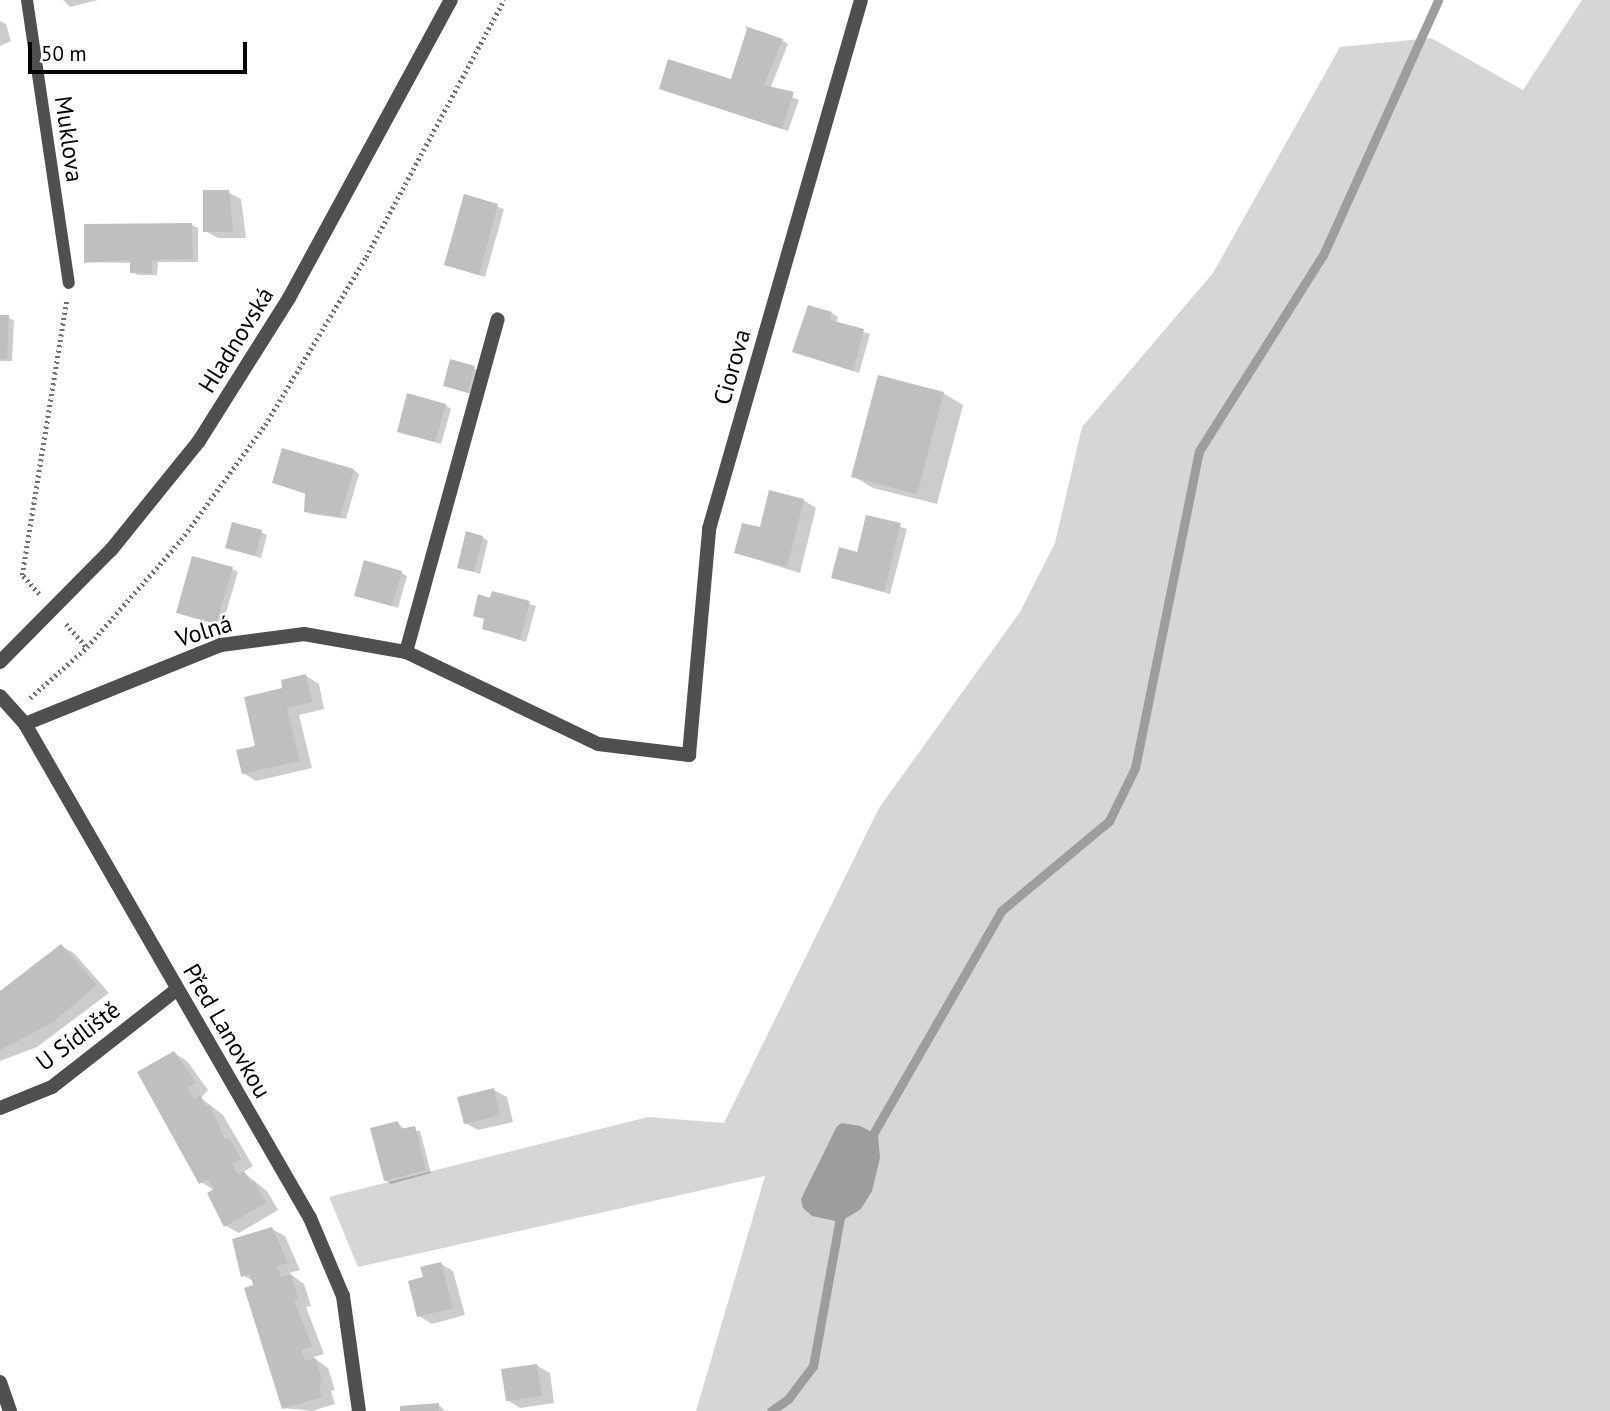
<!DOCTYPE html>
<meta charset="utf-8">
<style>
body{margin:0}
#map{position:relative;width:1610px;height:1411px;overflow:hidden;background:#fff;font-family:"PT Sans",sans-serif}
div>[style]{position:absolute}
[style*='--x']{left:calc(var(--x)*1px);top:calc(var(--y)*1px);width:calc(var(--w)*1px);rotate:calc(var(--a)*1deg)}
.green>*{inset:0;background:#d6d6d6}
.water>*{inset:0;background:#9d9d9d}
.shadow>*{inset:0;background:#0003}
.stream>*{height:9px;margin:-4.5px;padding:0 4.5px;transform-origin:4.5px;border-radius:4.5px;background:#9d9d9d}
.building>*{inset:0;background:#bfbfbf}
.path>*{height:4.5px;margin-top:-2.25px;transform-origin:0;background:repeating-linear-gradient(90deg,#717171 0 2px,transparent 0 5.5px)}
.service>*{height:12px;margin:-6px;padding:0 6px;transform-origin:6px;border-radius:6px;background:#4f4f4f}
.minor>*{height:14px;margin:-7px;padding:0 7px;transform-origin:7px;border-radius:7px;background:#4f4f4f}
span{translate:-50% -50%;white-space:nowrap;text-align:center;line-height:1.15;-webkit-text-stroke:5px #fff;paint-order:stroke}
.street-label{font-size:24px;color:#000}
.scale{position:absolute;left:28px;top:42px;width:219px;height:32px;box-sizing:border-box;border:4px solid #000;border-top:0;padding-left:9px;font-size:21px;line-height:24px;white-space:nowrap;color:#000;-webkit-text-stroke:5px #fff;paint-order:stroke}
</style>
<div id="map">
<div class="green">
<div style="clip-path:polygon(1582px 0,1610px 0,1610px 1411px,696px 1411px,765px 1176px,358px 1267px,329px 1197px,648px 1117px,724px 1123px,879px 808px,1020px 612px,1055px 543px,1082px 427px,1213px 273px,1340px 47px,1431px 38px,1523px 90px)"></div>
</div>
<div class="water">
<div style="clip-path:polygon(842px 1123px,860px 1126px,878px 1135px,880px 1158px,872px 1191px,861px 1209px,840px 1222px,812px 1216px,803px 1208px,801px 1199px,837px 1126px)"></div>
</div>
<div class="shadow">
<div style="clip-path:polygon(63px 0,98px 0,70px 7px)"></div>
<div style="clip-path:polygon(0 21px,6px 24px,11px 41px,0 46px)"></div>
<div style="clip-path:polygon(782px 40px,788px 44px,770px 89px,799px 100px,788px 131px,661px 88px,732px 81px)"></div>
<div style="clip-path:polygon(228px 192px,241px 199px,246px 238px,218px 238px,205px 231px)"></div>
<div style="clip-path:polygon(465px 196px,504px 209px,485px 277px,446px 265px)"></div>
<div style="clip-path:polygon(192px 225px,198px 228px,198px 262px,158px 262px,157px 275px,138px 275px,132px 272px,131px 263px,86px 262px)"></div>
<div style="clip-path:polygon(832px 313px,838px 317px,836px 323px,870px 334px,859px 373px,794px 351px)"></div>
<div style="clip-path:polygon(0 316px,14px 320px,12px 361px,0 361px)"></div>
<div style="clip-path:polygon(451px 361px,481px 371px,474px 395px,445px 385px)"></div>
<div style="clip-path:polygon(943px 393px,963px 405px,937px 504px,873px 488px,853px 476px)"></div>
<div style="clip-path:polygon(445px 405px,451px 409px,441px 444px,399px 431px)"></div>
<div style="clip-path:polygon(354px 470px,359px 474px,346px 519px,312px 514px,306px 511px,306px 494px,274px 483px)"></div>
<div style="clip-path:polygon(803px 500px,816px 508px,800px 573px,736px 553px)"></div>
<div style="clip-path:polygon(868px 517px,907px 529px,890px 594px,833px 577px,858px 554px)"></div>
<div style="clip-path:polygon(261px 532px,267px 535px,261px 558px,227px 547px)"></div>
<div style="clip-path:polygon(482px 537px,488px 541px,480px 574px,459px 567px)"></div>
<div style="clip-path:polygon(232px 569px,238px 572px,222px 626px,178px 612px)"></div>
<div style="clip-path:polygon(402px 573px,407px 576px,398px 608px,356px 595px)"></div>
<div style="clip-path:polygon(493px 593px,536px 606px,526px 642px,484px 628px,486px 619px,475px 615px)"></div>
<div style="clip-path:polygon(306px 676px,319px 684px,324px 709px,299px 715px,312px 768px,256px 781px,243px 773px,284px 689px)"></div>
<div style="clip-path:polygon(61px 946px,74px 953px,109px 993px,37px 1047px,0 1061px,0 992px)"></div>
<div style="clip-path:polygon(174px 1053px,187px 1061px,208px 1090px,201px 1098px,223px 1115px,253px 1166px,243px 1172px,267px 1191px,278px 1210px,239px 1233px,226px 1226px,214px 1190px,201px 1182px)"></div>
<div style="clip-path:polygon(494px 1090px,507px 1097px,513px 1122px,478px 1130px,465px 1123px)"></div>
<div style="clip-path:polygon(398px 1123px,405px 1130px,420px 1131px,431px 1173px,391px 1184px,385px 1180px)"></div>
<div style="clip-path:polygon(272px 1229px,285px 1236px,300px 1270px,289px 1273px,304px 1284px,311px 1306px,306px 1307px,324px 1354px,313px 1357px,328px 1368px,335px 1390px,331px 1391px,335px 1404px,312px 1411px,283px 1408px,255px 1282px,242px 1275px)"></div>
<div style="clip-path:polygon(440px 1263px,453px 1271px,465px 1315px,432px 1324px,419px 1316px,425px 1278px)"></div>
<div style="clip-path:polygon(536px 1365px,550px 1373px,554px 1403px,520px 1408px,507px 1400px)"></div>
<div style="clip-path:polygon(438px 1404px,445px 1411px,402px 1411px)"></div>
</div>
<div class="stream">
<div style="--x:869;--y:1141;--w:265;--a:-60.1"></div>
<div style="--x:1001;--y:911;--w:141;--a:-39.8"></div>
<div style="--x:1109;--y:821;--w:59;--a:-63.9"></div>
<div style="--x:1135;--y:768;--w:323;--a:-78.6"></div>
<div style="--x:1199;--y:451;--w:232;--a:-57.7"></div>
<div style="--x:1323;--y:255;--w:280;--a:-65.7"></div>
<div style="--x:771;--y:1411;--w:21;--a:-35"></div>
<div style="--x:788;--y:1399;--w:41;--a:-52.9"></div>
<div style="--x:813;--y:1366;--w:157;--a:-79.7"></div>
</div>
<div class="building">
<div style="clip-path:polygon(745px 26px,783px 39px,764px 85px,794px 92px,782px 129px,659px 89px,668px 59px,731px 79px,747px 29px)"></div>
<div style="clip-path:polygon(203px 190px,229px 190px,233px 232px,203px 232px)"></div>
<div style="clip-path:polygon(464px 194px,498px 204px,479px 275px,444px 265px)"></div>
<div style="clip-path:polygon(192px 223px,193px 259px,152px 260px,152px 273px,130px 273px,130px 260px,84px 263px,84px 224px)"></div>
<div style="clip-path:polygon(808px 305px,832px 312px,830px 320px,864px 329px,853px 371px,792px 352px)"></div>
<div style="clip-path:polygon(0 315px,9px 315px,7px 359px,0 359px)"></div>
<div style="clip-path:polygon(450px 359px,475px 366px,468px 393px,443px 386px)"></div>
<div style="clip-path:polygon(878px 375px,944px 392px,917px 494px,851px 477px)"></div>
<div style="clip-path:polygon(407px 393px,446px 404px,435px 442px,397px 432px)"></div>
<div style="clip-path:polygon(282px 448px,354px 469px,340px 517px,304px 512px,305px 493px,272px 483px)"></div>
<div style="clip-path:polygon(769px 490px,804px 499px,787px 567px,734px 553px,742px 523px,760px 527px)"></div>
<div style="clip-path:polygon(866px 515px,901px 523px,884px 592px,831px 578px,839px 547px,857px 552px)"></div>
<div style="clip-path:polygon(232px 522px,262px 530px,255px 556px,225px 548px)"></div>
<div style="clip-path:polygon(466px 531px,483px 536px,474px 572px,457px 568px)"></div>
<div style="clip-path:polygon(192px 556px,233px 567px,216px 624px,176px 613px)"></div>
<div style="clip-path:polygon(364px 560px,402px 571px,392px 606px,354px 596px)"></div>
<div style="clip-path:polygon(492px 591px,530px 601px,520px 640px,482px 629px,484px 619px,473px 616px,478px 594px,490px 598px)"></div>
<div style="clip-path:polygon(306px 674px,312px 702px,287px 708px,300px 761px,242px 774px,236px 750px,255px 746px,244px 697px,282px 688px,281px 680px)"></div>
<div style="clip-path:polygon(61px 944px,97px 985px,52px 1023px,0 1050px,0 991px)"></div>
<div style="clip-path:polygon(174px 1051px,196px 1083px,187px 1088px,194px 1099px,200px 1095px,206px 1107px,210px 1105px,225px 1140px,229px 1138px,241px 1159px,232px 1164px,238px 1175px,244px 1171px,251px 1183px,254px 1181px,266px 1203px,224px 1227px,207px 1193px,214px 1189px,208px 1179px,199px 1184px,137px 1072px)"></div>
<div style="clip-path:polygon(494px 1088px,500px 1115px,464px 1124px,457px 1097px)"></div>
<div style="clip-path:polygon(398px 1121px,400px 1129px,415px 1126px,426px 1170px,384px 1181px,370px 1128px)"></div>
<div style="clip-path:polygon(272px 1227px,288px 1263px,277px 1266px,281px 1277px,291px 1274px,298px 1299px,294px 1300px,312px 1346px,301px 1350px,305px 1361px,315px 1358px,323px 1383px,319px 1384px,322px 1397px,282px 1409px,244px 1288px,253px 1285px,250px 1274px,241px 1277px,232px 1239px)"></div>
<div style="clip-path:polygon(441px 1262px,453px 1308px,417px 1317px,408px 1281px,423px 1277px,420px 1267px)"></div>
<div style="clip-path:polygon(537px 1364px,542px 1396px,506px 1401px,501px 1369px)"></div>
<div style="clip-path:polygon(439px 1403px,439px 1411px,400px 1411px,400px 1406px)"></div>
</div>
<div class="path">
<div style="--x:39;--y:594;--w:25;--a:-132"></div>
<div style="--x:22;--y:575;--w:277;--a:-80.8"></div>
<div style="--x:66;--y:624;--w:31;--a:48"></div>
<div style="--x:30;--y:698;--w:76;--a:-41.8"></div>
<div style="--x:87;--y:647;--w:142;--a:-48.7"></div>
<div style="--x:181;--y:540;--w:142;--a:-53.9"></div>
<div style="--x:265;--y:425;--w:196;--a:-59"></div>
<div style="--x:366;--y:257;--w:292;--a:-61.8"></div>
</div>
<div class="service">
<div style="--x:27;--y:0;--w:286;--a:81.6"></div>
</div>
<div class="minor">
<div style="--x:406;--y:652;--w:345;--a:-74.6"></div>
<div style="--x:0;--y:662;--w:158;--a:-45.3"></div>
<div style="--x:111;--y:550;--w:140;--a:-51.1"></div>
<div style="--x:199;--y:441;--w:169;--a:-57.8"></div>
<div style="--x:289;--y:298;--w:339;--a:-61.5"></div>
<div style="--x:0;--y:696;--w:38;--a:48"></div>
<div style="--x:25;--y:724;--w:570;--a:60.02"></div>
<div style="--x:310;--y:1218;--w:85;--a:67.1"></div>
<div style="--x:343;--y:1296;--w:116;--a:82.1"></div>
<div style="--x:25;--y:724;--w:211;--a:-22"></div>
<div style="--x:221;--y:645;--w:84;--a:-7.5"></div>
<div style="--x:304;--y:634;--w:104;--a:10"></div>
<div style="--x:406;--y:652;--w:213;--a:25.6"></div>
<div style="--x:598;--y:744;--w:92;--a:6.9"></div>
<div style="--x:689;--y:755;--w:227;--a:-84.9"></div>
<div style="--x:709;--y:529;--w:550;--a:-73.97"></div>
<div style="--x:0;--y:1108;--w:56;--a:-22"></div>
<div style="--x:52;--y:1087;--w:157;--a:-38"></div>
<div style="--x:0;--y:1382;--w:31;--a:71"></div>
</div>
<div class="street-label">
<span style="left:69px;top:139px;rotate:82deg">Muklova</span>
<span style="left:236px;top:340px;rotate:-58deg">Hladnovská</span>
<span style="left:732px;top:367px;rotate:-74deg">Ciorova</span>
<span style="left:204px;top:631px;rotate:-17deg">Volná</span>
<span style="left:227px;top:1031px;rotate:60deg">Před Lanovkou</span>
<span style="left:78px;top:1036px;rotate:-37deg">U Sídliště</span>
</div>
<div class="scale">50 m</div>
</div>
